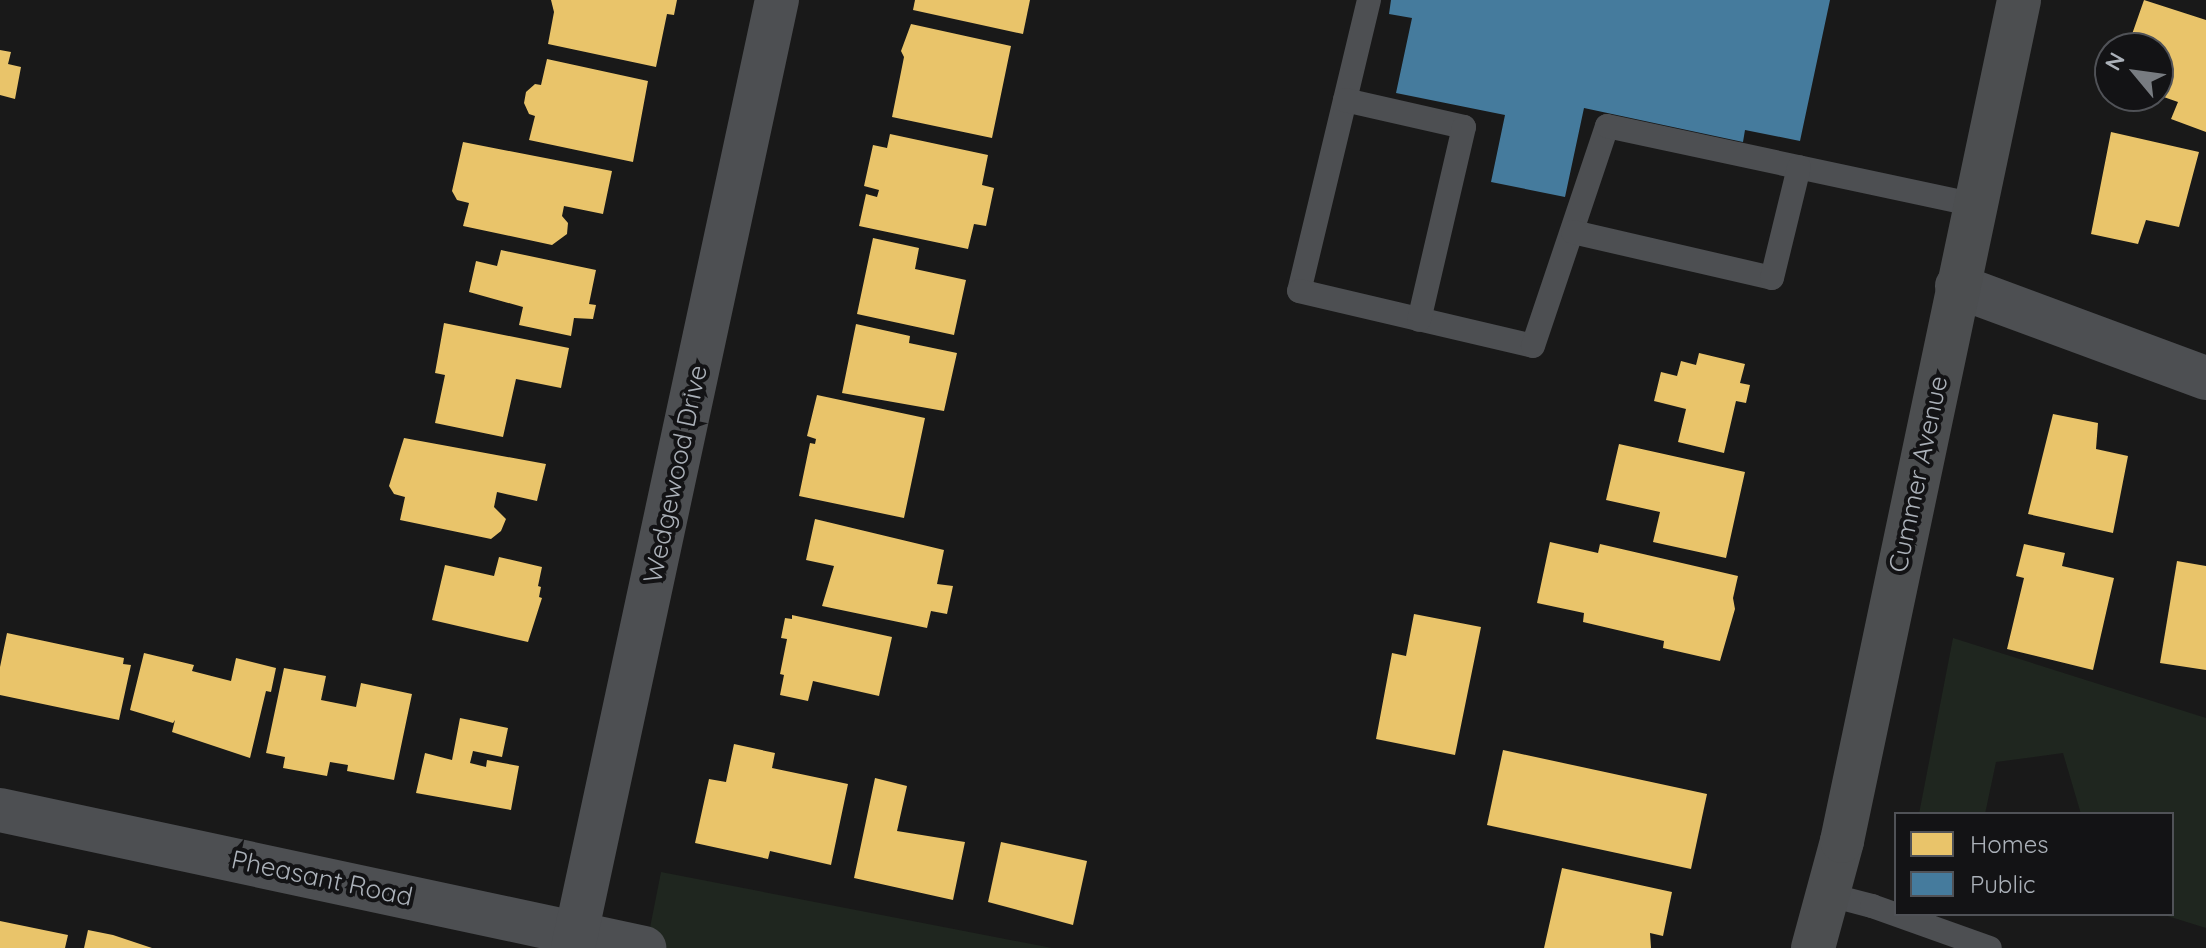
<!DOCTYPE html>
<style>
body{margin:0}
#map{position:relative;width:2206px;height:948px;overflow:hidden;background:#191919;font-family:Quicksand,sans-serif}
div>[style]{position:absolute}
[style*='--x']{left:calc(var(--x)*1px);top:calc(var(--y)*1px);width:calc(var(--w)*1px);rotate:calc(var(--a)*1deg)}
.green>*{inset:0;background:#1f261f}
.homes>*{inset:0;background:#e9c46a}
.public>*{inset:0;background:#457b9d}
.lane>*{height:24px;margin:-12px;padding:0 12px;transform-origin:12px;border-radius:12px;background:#4d4f52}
.street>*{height:44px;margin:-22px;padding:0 22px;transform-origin:22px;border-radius:22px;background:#4d4f52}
.secondary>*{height:44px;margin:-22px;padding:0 22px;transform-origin:22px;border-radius:22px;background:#4c4e50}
span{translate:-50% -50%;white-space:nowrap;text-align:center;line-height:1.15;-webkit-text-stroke:8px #131315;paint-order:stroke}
.street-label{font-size:26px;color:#abb1b9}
.legend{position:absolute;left:1894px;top:812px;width:280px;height:104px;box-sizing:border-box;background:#131315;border:2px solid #505257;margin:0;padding:10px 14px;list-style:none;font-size:24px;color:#abb1b9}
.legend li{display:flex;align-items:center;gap:16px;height:40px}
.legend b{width:40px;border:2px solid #505257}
.north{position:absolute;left:2094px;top:32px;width:80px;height:80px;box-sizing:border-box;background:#131315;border:2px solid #505257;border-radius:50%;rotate:299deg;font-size:22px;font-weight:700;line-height:32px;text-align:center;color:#abb1b9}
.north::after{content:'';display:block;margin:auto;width:28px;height:36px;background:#787c81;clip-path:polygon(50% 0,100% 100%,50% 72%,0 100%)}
</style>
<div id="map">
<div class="green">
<div style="clip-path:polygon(1953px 638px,2206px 718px,2206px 928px,2161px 914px,2172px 914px,2172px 814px,2081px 814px,2063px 753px,1996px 762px,1985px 814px,1919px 814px)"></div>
<div style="clip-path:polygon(661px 872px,1052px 948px,646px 948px)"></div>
</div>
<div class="homes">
<div style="clip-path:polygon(551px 0,677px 0,674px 15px,667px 14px,656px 67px,548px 44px,554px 12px)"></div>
<div style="clip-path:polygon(915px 0,1030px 0,1023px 34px,913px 10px)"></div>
<div style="clip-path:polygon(2144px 0,2206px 20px,2206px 132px,2171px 119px,2178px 102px,2158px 95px,2158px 48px,2137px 48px,2139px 43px,2130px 40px)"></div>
<div style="clip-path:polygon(911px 24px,1011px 46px,992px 138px,892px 117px,904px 57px,901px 51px)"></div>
<div style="clip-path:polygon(0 50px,11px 52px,8px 64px,21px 67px,15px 99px,0 95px)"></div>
<div style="clip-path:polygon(547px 59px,648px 81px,633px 162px,529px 140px,535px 116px,529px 114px,524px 103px,526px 92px,535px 84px,541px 85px)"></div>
<div style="clip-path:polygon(2111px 132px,2199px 152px,2179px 227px,2146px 220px,2138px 244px,2091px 234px)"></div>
<div style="clip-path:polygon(890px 134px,988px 155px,982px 185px,994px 188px,986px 226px,974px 224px,968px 249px,859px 226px,866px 194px,877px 197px,879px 190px,864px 186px,873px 145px,887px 148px)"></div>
<div style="clip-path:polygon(463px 142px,612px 171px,603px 214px,564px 206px,562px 216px,568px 223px,567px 234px,552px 245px,463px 226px,469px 203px,457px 200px,452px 191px)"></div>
<div style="clip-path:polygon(873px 238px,919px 248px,915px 269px,966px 280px,954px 335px,857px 314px)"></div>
<div style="clip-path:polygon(501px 250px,596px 270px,589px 304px,596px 305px,593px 319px,574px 318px,571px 336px,519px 325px,523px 307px,469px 292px,476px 261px,497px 266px)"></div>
<div style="clip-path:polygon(444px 323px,569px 348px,561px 388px,516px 379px,503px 437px,435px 423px,445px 375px,435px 373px)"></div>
<div style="clip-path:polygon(856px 324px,910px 336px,909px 343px,957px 353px,944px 411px,842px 393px)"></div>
<div style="clip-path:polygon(1699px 353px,1745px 364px,1740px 383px,1750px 385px,1746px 403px,1736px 401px,1724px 453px,1678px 442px,1686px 409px,1654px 401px,1661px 372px,1677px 376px,1681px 361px,1696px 365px)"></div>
<div style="clip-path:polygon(817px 395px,925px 418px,904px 518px,799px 496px,810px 443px,815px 444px,816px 439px,807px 436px)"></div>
<div style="clip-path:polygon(2053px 414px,2098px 423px,2096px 449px,2128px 456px,2113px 533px,2028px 514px)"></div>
<div style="clip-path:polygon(404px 438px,546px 464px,537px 501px,497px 492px,494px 507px,506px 519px,501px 531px,491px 539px,400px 520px,405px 497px,394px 494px,389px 486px)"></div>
<div style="clip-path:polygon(1619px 444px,1745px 472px,1726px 558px,1653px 542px,1660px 512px,1606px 500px)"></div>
<div style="clip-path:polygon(815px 519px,944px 550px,937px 584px,953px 586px,947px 614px,931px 611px,927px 628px,822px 606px,834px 566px,806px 560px)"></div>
<div style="clip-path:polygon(1550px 542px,1598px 553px,1600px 544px,1738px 576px,1733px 598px,1735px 609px,1720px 661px,1663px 648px,1664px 641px,1583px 622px,1584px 613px,1537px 603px)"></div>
<div style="clip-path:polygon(2024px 544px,2065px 553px,2062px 566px,2114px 578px,2093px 670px,2007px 649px,2024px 578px,2016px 576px)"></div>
<div style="clip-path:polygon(499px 557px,542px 567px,538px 586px,541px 587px,539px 597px,542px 598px,528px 642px,432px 620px,445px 565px,494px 576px)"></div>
<div style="clip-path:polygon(2177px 561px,2206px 566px,2206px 670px,2160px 663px)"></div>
<div style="clip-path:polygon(1414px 614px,1481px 627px,1455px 755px,1376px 739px,1392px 653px,1406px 656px)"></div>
<div style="clip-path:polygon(792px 615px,892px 637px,879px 696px,813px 681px,808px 701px,780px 695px,784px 675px,780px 674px,787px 639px,781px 638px,785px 618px,792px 619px)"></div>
<div style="clip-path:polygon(7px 633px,124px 658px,123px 664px,131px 665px,119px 720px,0 695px,0 667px)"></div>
<div style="clip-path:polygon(144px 653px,194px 665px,192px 671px,231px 681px,236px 658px,276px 668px,271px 692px,266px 691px,250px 758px,172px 732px,175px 720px,173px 723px,130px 710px)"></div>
<div style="clip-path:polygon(284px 668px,326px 676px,321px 700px,356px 707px,361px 683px,412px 694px,394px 780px,347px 771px,348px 765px,330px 762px,327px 776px,283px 768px,285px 757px,266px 753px)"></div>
<div style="clip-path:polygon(460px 718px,508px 728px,502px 757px,473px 751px,470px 763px,486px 767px,487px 760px,519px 766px,511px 810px,416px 793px,425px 753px,452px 760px)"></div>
<div style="clip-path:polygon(734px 744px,775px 753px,772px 768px,848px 784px,831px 865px,770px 851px,768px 859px,695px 843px,709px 779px,726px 782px)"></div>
<div style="clip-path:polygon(1503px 750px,1707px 794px,1691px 869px,1487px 825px)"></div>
<div style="clip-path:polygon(875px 778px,907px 786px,897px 831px,965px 842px,953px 900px,854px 878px)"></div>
<div style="clip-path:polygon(1001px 842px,1087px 861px,1073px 925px,988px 902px)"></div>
<div style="clip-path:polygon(1562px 868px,1672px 892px,1663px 936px,1650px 933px,1651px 948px,1544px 948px)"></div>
<div style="clip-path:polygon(0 921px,68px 935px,65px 948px,0 948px)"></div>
<div style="clip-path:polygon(88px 930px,113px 935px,152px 948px,84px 948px)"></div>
</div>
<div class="public">
<div style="clip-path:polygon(1391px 0,1830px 0,1800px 141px,1745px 130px,1743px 142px,1584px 108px,1565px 197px,1491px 182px,1505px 115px,1396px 93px,1412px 18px,1389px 14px)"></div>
</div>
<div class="lane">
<div style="--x:1369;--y:0;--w:299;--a:103.5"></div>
<div style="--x:1299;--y:291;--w:240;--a:13.2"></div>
<div style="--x:1533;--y:346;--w:232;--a:-71.4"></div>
<div style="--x:1607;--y:126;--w:376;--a:12.1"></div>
<div style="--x:1345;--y:100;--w:122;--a:12.8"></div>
<div style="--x:1464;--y:127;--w:198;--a:103.1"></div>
<div style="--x:1573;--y:232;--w:204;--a:13"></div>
<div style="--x:1772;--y:278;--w:114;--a:-76.3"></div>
<div style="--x:1826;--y:894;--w:48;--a:14.6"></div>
<div style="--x:1872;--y:906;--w:125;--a:19.6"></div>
</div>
<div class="street">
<div style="--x:1957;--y:286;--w:265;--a:20.3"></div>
<div style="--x:0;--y:810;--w:659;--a:12.09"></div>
<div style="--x:573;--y:948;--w:970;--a:-77.86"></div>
</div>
<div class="secondary">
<div style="--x:1813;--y:948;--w:111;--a:-74.8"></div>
<div style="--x:1842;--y:841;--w:859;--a:-78.11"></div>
</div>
<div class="street-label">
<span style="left:675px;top:474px;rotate:-78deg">Wedgewood Drive</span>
<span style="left:1918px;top:474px;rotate:-78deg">Cummer Avenue</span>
<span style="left:322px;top:878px;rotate:12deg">Pheasant Road</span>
</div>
<ul class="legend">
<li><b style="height:22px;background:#e9c46a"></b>Homes</li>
<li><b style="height:22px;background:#457b9d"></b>Public</li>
</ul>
<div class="north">N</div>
</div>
